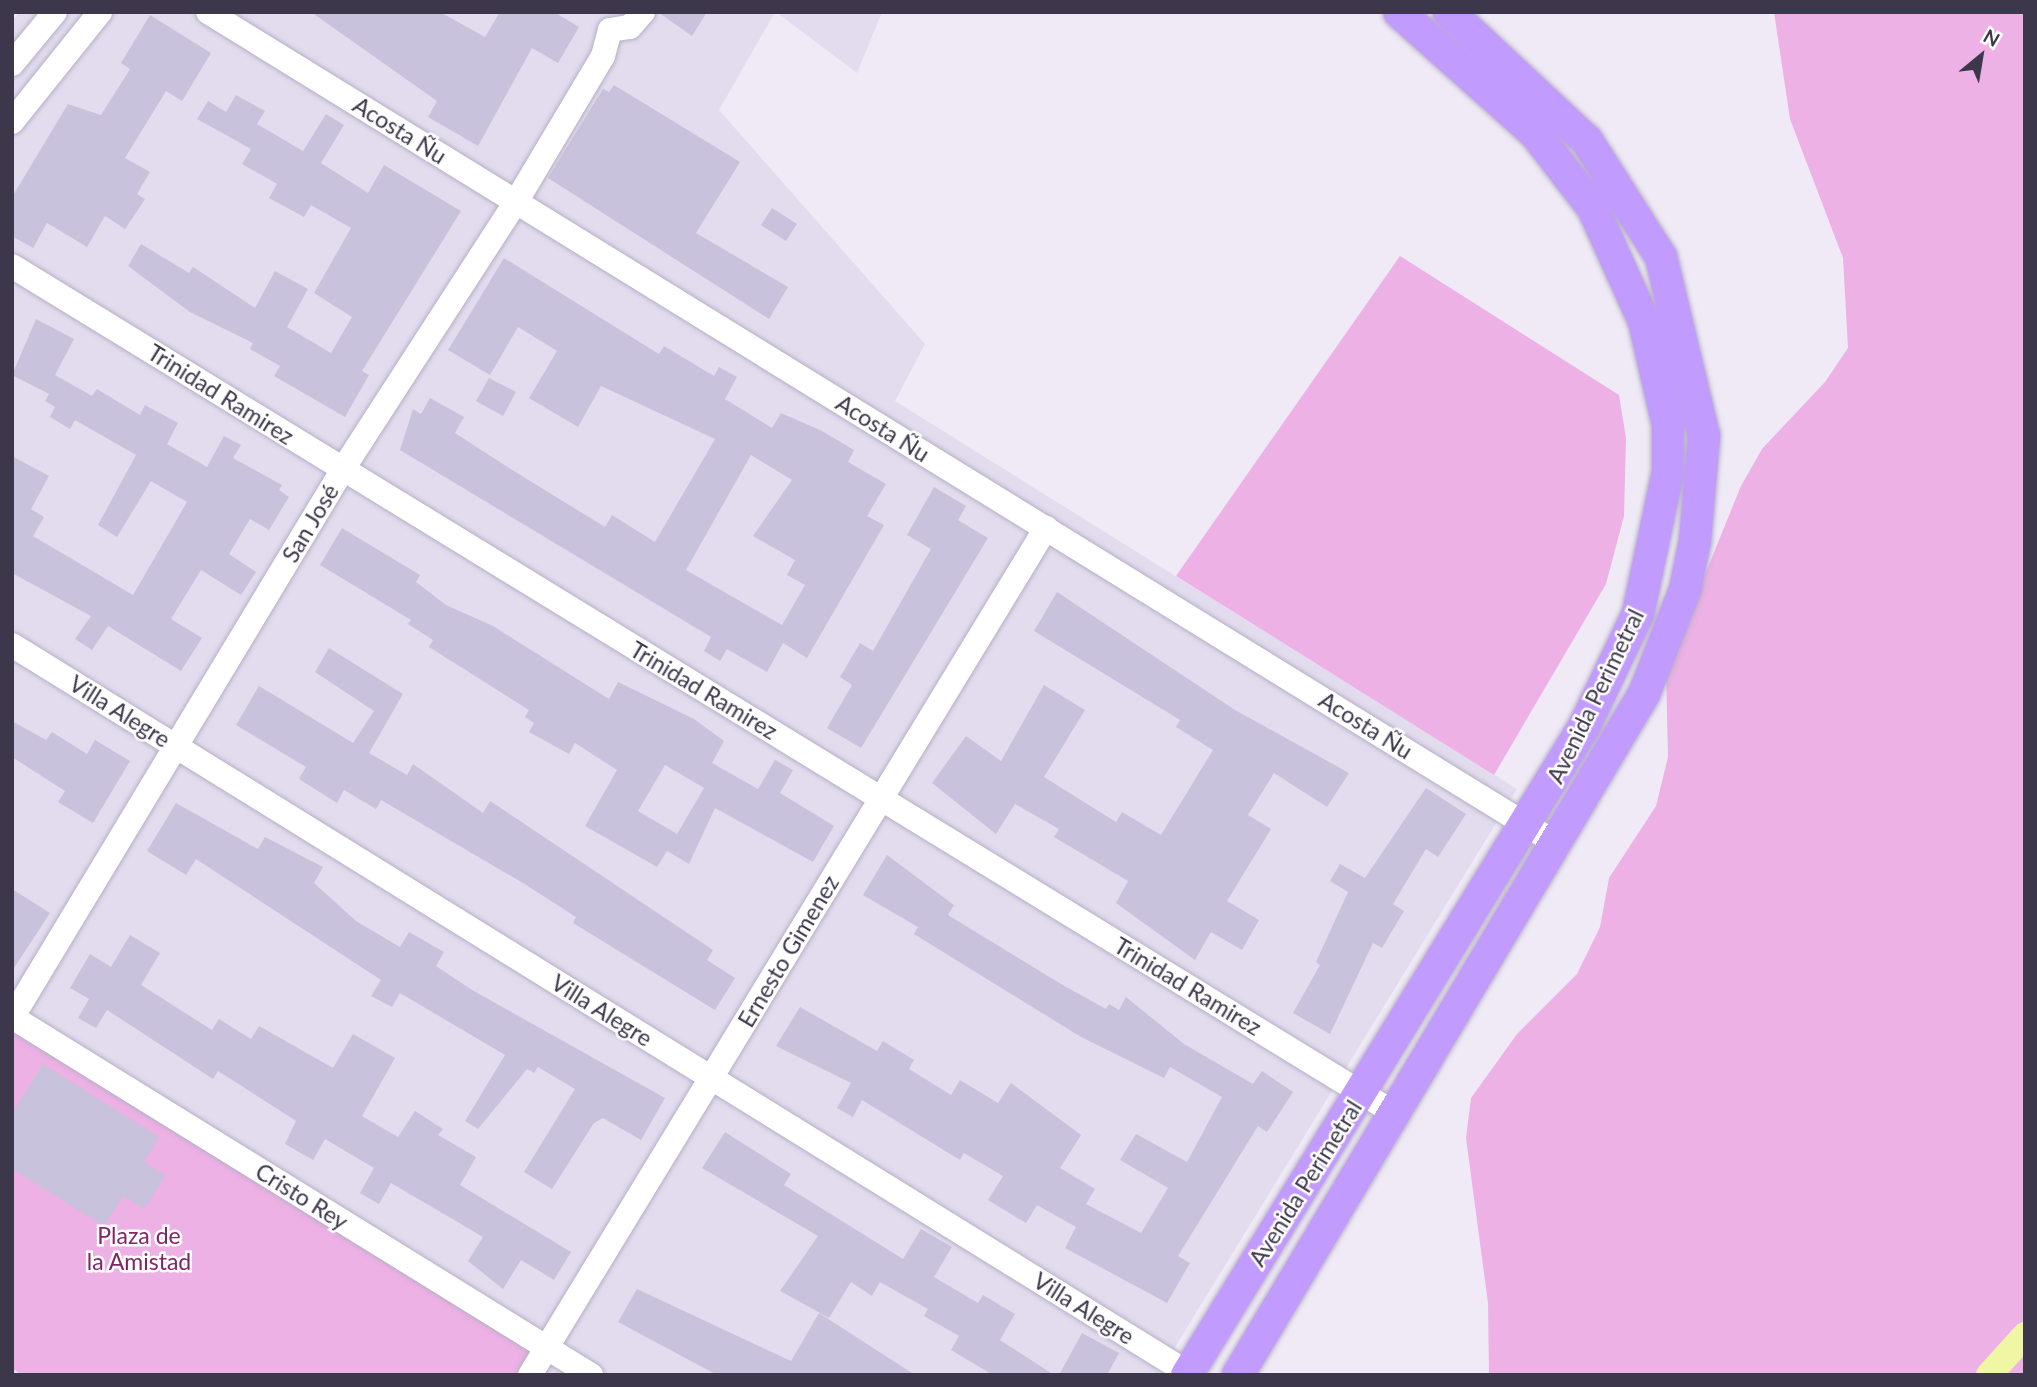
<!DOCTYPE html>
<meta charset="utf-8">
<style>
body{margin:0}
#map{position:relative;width:2037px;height:1387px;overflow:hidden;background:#efeaf6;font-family:Lato,sans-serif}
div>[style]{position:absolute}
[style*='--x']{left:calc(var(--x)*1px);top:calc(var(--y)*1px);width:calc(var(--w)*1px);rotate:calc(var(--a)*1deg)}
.residential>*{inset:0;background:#e3dcee}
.green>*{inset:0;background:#edb1e5}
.canal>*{height:26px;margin:-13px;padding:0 13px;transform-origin:13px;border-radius:13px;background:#eff6a4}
.building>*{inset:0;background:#c9c2dc}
.roads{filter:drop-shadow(0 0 2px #b6afc6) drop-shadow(0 0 2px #b6afc6)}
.minor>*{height:24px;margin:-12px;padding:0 12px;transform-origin:12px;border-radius:12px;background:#fff}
.major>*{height:32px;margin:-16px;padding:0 16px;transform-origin:16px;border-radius:16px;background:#c29bff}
span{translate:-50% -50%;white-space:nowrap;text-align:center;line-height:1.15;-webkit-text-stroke:5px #fff;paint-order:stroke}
.street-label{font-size:23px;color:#3d374b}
.park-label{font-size:23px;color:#822567}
.frame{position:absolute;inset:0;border:14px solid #3d374b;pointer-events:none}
.north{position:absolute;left:1946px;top:21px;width:70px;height:70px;-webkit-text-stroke:5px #fff;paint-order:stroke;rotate:30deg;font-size:19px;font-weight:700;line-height:28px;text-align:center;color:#3d374b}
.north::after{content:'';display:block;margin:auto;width:24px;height:32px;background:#3d374b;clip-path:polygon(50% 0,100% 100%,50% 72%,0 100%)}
</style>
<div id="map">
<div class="residential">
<div style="clip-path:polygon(20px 12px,775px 12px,719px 110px,925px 344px,895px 401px,1517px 789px,1158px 1375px,12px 1375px,12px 21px)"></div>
<div style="clip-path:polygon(776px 12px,882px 12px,857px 73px)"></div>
</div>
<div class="green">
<div style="clip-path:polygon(1774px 12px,2025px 12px,2025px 1375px,1489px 1375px,1488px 1303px,1466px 1138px,1471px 1098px,1517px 1034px,1577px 974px,1600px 927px,1609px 878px,1656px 806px,1668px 757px,1666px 670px,1741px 486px,1762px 449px,1825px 382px,1848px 348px,1843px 258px,1790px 119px)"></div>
<div style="clip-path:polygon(1400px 256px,1619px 395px,1626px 438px,1624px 516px,1606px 584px,1494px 775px,1176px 576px)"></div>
<div style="clip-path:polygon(19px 1027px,547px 1348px,530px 1375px,22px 1375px,12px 1368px,12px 1038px)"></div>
</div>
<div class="canal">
<div style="--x:1989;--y:1375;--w:54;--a:-48"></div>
</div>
<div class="building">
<div style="clip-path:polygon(311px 12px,440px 12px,485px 37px,500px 12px,554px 12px,579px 27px,558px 63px,532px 48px,478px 146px,428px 117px,437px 101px)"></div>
<div style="clip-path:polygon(658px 12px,707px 12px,692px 36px)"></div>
<div style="clip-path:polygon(150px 15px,211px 53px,182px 101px,166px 91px,125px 158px,150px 172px,137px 194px,145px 199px,125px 229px,105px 216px,87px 247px,47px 223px,33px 248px,12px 236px,12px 197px,68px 104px,101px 115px,130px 69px,121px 63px)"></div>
<div style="clip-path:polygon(614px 85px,740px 162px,696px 233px,788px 287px,769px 319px,548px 178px,603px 89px,609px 92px)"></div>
<div style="clip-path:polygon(236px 95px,265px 111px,257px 124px,303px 151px,326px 114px,344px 125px,321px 163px,368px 193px,384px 165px,461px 211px,362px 371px,369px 375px,345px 417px,274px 376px,280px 366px,250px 349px,253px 343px,190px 312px,128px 266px,141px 244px,189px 273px,193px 267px,255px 308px,275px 271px,308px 289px,287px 327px,331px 353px,352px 317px,314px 293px,351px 228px,311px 205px,304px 217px,269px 198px,277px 184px,242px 164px,251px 149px,197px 119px,208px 101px,226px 112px)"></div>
<div style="clip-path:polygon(772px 208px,797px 224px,786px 241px,761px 225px)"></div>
<div style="clip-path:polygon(evenodd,504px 258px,659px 354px,664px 346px,714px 376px,719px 367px,737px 377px,725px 399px,772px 428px,781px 413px,822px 431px,854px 450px,848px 462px,886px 484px,867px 516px,884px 525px,807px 658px,783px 643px,767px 672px,727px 649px,720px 661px,704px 651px,711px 637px,400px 450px,413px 409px,421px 414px,430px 398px,464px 417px,455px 433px,509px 468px,605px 527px,612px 515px,655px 542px,715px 439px,601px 386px,578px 427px,529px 398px,557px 351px,518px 327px,490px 375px,448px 350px,504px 258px,751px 455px,792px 480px,753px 536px,795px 560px,787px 575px,805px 585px,782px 625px,686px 570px,751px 455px)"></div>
<div style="clip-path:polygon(36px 319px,74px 339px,55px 375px,92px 396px,97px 389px,140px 415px,145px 405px,178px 423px,167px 444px,207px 467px,224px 436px,241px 445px,233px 458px,282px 485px,279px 490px,289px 497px,269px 530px,250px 519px,229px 554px,256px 572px,241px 595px,201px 570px,171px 619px,202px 638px,181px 671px,108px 626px,92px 650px,75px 639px,91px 616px,12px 573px,12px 456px,49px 476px,31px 509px,44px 517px,33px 536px,133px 595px,187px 502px,151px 481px,117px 537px,98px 525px,136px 455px,75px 420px,70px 429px,50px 417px,55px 407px,45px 401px,49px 394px,12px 375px)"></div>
<div style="clip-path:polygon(489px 378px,516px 392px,503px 416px,476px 401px)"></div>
<div style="clip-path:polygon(934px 487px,966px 506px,958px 520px,988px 538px,861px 748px,827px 728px,852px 685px,840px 677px,860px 643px,873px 651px,931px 549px,907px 535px)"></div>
<div style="clip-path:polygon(evenodd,342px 528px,420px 575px,416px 582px,446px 605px,493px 626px,609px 699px,618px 682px,694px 719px,724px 741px,712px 763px,758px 789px,775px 760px,793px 770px,780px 793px,834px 826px,813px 862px,715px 808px,689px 864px,667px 851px,657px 867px,585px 826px,617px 770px,575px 743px,569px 754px,529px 732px,534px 723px,525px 717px,529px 710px,429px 647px,433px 640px,408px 624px,411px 620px,320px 565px,342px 528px,665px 765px,704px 788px,677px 834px,638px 811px,665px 765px)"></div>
<div style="clip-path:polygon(1057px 592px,1235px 710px,1349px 773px,1327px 807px,1274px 773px,1248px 815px,1271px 829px,1227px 901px,1259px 920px,1242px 950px,1211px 932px,1195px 960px,1116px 903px,1128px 881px,1054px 837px,1059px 829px,1015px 804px,996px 834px,932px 783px,966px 736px,1001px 761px,1044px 685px,1085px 710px,1044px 777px,1116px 822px,1122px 812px,1161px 835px,1213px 750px,1176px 727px,1180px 720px,1034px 631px)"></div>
<div style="clip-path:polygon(329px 648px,403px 694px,369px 753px,407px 775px,413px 764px,483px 813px,490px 801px,713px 950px,707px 960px,735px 978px,715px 1010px,573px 923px,576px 917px,523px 883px,381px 800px,376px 809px,344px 790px,337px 803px,299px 779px,306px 767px,236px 725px,259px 686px,353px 743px,374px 711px,315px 672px)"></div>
<div style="clip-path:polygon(12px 721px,46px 740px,52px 732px,87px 754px,95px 740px,130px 761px,93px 823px,58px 802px,65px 791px,12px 757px)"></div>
<div style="clip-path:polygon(1426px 788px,1466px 814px,1438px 857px,1426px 849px,1393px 904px,1404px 911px,1382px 948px,1373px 943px,1330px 1034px,1293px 1013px,1320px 965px,1316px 962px,1348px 892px,1330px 881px,1340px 864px,1365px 878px)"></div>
<div style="clip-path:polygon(176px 803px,258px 849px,265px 837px,323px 867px,314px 883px,356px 921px,400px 947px,409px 932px,444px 952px,436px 966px,472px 990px,665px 1098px,641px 1140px,603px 1118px,594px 1123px,552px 1189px,524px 1172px,575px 1089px,538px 1067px,534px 1073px,527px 1069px,478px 1129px,465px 1121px,505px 1055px,400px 993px,392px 1007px,371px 996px,381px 980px,196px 859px,186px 875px,147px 851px)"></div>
<div style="clip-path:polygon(887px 855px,954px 905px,948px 915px,1061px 984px,1106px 1009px,1109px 1004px,1119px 1010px,1126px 997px,1184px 1044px,1253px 1084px,1262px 1071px,1293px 1092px,1267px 1132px,1258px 1126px,1178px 1256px,1190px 1263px,1167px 1303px,1065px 1248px,1076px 1227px,1037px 1205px,1026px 1223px,988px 1200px,1003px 1176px,964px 1153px,960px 1160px,862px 1100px,853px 1117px,837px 1108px,851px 1083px,776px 1046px,800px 1007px,877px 1051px,883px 1041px,914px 1060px,909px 1069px,951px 1095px,960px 1080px,998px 1103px,1011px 1083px,1081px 1135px,1060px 1168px,1095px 1189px,1086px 1204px,1141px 1233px,1168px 1188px,1120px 1160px,1136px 1134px,1187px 1162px,1222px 1097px,1170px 1067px,1164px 1078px,1081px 1037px,914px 934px,918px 927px,863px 895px)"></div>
<div style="clip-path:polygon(12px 889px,50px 913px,12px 971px)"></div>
<div style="clip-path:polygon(130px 935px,160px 953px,141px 985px,212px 1030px,219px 1019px,251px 1039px,259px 1026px,333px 1068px,353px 1034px,395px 1058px,362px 1116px,398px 1137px,415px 1111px,443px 1129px,438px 1135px,476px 1157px,460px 1185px,571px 1252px,554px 1280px,521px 1260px,503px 1289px,468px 1261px,483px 1237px,391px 1183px,379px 1204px,360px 1193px,374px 1168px,325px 1139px,313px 1160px,285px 1144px,296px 1121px,218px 1071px,213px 1079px,107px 1010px,96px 1028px,78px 1018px,89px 999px,70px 988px,90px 954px,111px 967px)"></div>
<div style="clip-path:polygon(43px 1064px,159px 1137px,144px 1162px,165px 1176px,144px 1209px,123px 1196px,104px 1226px,12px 1169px,12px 1113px)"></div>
<div style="clip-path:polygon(725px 1132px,791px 1174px,784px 1185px,903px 1259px,921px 1229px,952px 1247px,934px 1277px,978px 1303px,983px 1295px,1015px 1314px,1000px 1340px,1054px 1375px,993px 1375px,951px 1350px,959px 1336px,924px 1316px,928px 1309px,880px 1282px,872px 1296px,851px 1282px,829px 1318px,780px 1291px,818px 1236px,702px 1168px)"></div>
<div style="clip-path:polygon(637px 1289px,791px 1361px,819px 1313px,915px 1375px,717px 1375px,618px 1322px)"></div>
<div style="clip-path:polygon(1082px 1333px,1119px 1353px,1107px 1375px,1059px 1375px)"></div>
</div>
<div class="roads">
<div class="minor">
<div style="--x:208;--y:12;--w:1585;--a:31.66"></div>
<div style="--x:610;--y:30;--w:20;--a:-9"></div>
<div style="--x:630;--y:27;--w:20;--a:-49"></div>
<div style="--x:12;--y:64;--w:67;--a:-50.4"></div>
<div style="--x:12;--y:122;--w:141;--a:-51.3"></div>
<div style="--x:12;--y:266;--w:1623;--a:31.5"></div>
<div style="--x:12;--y:645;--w:1387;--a:31.76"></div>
<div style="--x:12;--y:1017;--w:681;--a:31.73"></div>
<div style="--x:12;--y:1018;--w:641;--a:-58.91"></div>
<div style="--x:343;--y:469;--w:318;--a:-57.1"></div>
<div style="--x:516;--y:202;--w:170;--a:-59.2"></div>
<div style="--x:603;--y:56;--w:27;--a:-75"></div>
<div style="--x:530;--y:1375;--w:992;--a:-58.65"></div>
</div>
<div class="major">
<div style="--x:1187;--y:1375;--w:762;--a:-58.52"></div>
<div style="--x:1585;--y:725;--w:123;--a:-64.5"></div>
<div style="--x:1638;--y:614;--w:145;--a:-78.1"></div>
<div style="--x:1668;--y:472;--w:47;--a:-90"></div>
<div style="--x:1668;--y:425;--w:107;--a:-103"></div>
<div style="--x:1644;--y:321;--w:124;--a:-114.3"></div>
<div style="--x:1593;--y:208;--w:93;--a:-127.6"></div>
<div style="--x:1536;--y:134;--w:183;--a:-138.3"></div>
<div style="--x:1238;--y:1375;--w:793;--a:-59.2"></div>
<div style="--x:1644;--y:694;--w:112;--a:-68.5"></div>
<div style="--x:1685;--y:590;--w:50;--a:-78.5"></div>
<div style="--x:1695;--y:541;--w:105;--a:-85.1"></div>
<div style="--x:1704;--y:436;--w:184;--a:-103.5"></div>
<div style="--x:1661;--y:257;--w:138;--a:-122.5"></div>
<div style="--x:1587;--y:141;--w:189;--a:-136.9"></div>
</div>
</div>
<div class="street-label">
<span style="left:400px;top:130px;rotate:32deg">Acosta Ñu</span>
<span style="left:221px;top:394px;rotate:32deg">Trinidad Ramirez</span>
<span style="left:883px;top:428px;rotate:32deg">Acosta Ñu</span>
<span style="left:310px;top:523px;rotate:-59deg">San José</span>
<span style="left:704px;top:690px;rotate:31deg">Trinidad Ramirez</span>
<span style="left:1595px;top:696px;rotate:-64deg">Avenida Perimetral</span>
<span style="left:120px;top:711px;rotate:32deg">Villa Alegre</span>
<span style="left:1366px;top:725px;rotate:32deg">Acosta Ñu</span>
<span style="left:788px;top:951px;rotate:-59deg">Ernesto Gimenez</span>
<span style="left:1188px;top:986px;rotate:31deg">Trinidad Ramirez</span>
<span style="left:602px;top:1010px;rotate:32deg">Villa Alegre</span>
<span style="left:1305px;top:1183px;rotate:-58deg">Avenida Perimetral</span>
<span style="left:302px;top:1196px;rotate:32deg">Cristo Rey</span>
<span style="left:1084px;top:1308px;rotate:32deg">Villa Alegre</span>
</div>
<div class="park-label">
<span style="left:139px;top:1248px">Plaza de<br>la Amistad</span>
</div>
<div class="frame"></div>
<div class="north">N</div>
</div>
